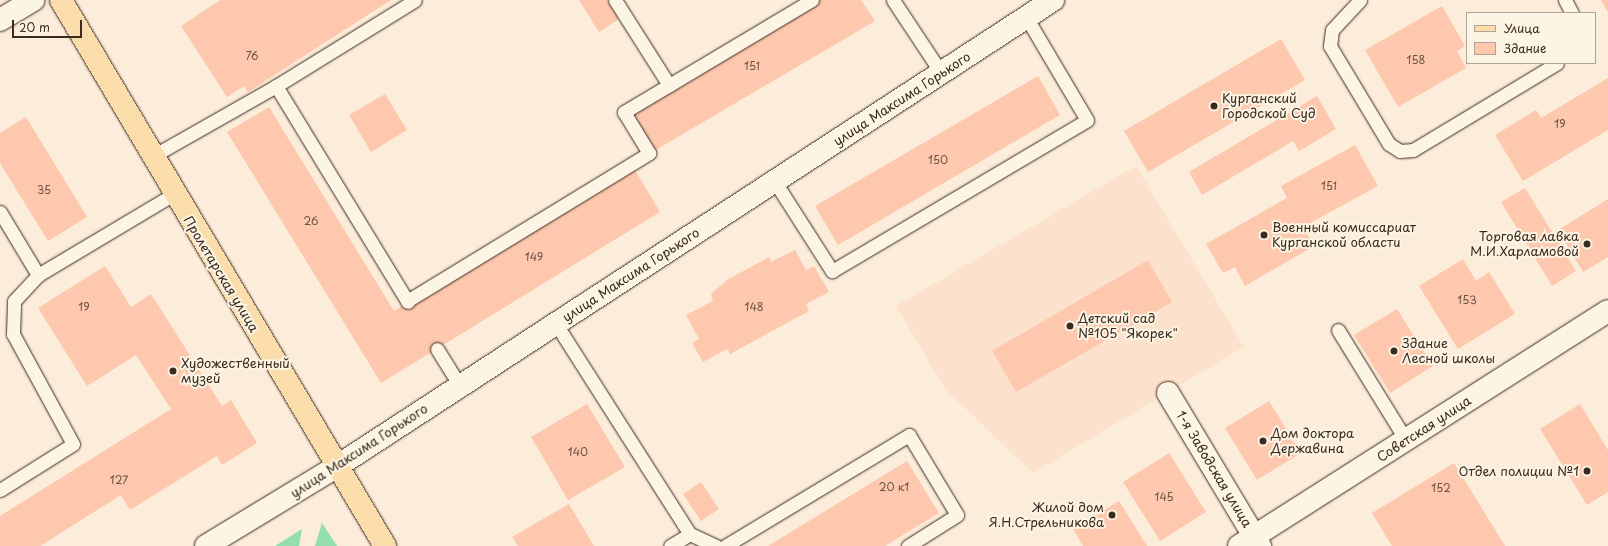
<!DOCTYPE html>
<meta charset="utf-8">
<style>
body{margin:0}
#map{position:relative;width:1608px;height:546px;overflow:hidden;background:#fcecda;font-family:"Playpen Sans",sans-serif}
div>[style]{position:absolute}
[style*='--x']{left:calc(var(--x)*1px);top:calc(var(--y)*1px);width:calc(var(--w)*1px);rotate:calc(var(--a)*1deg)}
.built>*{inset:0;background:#fce1cd}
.green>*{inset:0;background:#94ddac}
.building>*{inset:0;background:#fdc8ae}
.roads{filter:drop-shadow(0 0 1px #3b2a1e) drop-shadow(0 0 1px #3b2a1e)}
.service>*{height:13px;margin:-6.5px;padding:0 6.5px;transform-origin:6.5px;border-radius:6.5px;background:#fcf5e5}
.minor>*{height:22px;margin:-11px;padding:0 11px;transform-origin:11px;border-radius:11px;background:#fcf5e5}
.tertiary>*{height:22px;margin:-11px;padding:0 11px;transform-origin:11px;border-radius:11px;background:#fcf5e5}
.secondary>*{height:22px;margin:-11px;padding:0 11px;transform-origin:11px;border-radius:11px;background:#fcf5e5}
.primary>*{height:22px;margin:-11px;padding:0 11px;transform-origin:11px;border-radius:11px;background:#fbddab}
.dots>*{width:11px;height:11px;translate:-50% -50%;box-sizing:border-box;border:2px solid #fcf5e5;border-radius:50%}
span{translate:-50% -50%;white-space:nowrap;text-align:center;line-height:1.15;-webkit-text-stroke:4px #fcf5e5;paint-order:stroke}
.number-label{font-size:11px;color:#6c5242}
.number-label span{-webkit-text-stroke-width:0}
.street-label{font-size:13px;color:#3b2a1e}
.poi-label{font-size:13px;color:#3b2a1e}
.left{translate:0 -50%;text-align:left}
.right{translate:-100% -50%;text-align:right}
.legend{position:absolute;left:1466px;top:12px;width:130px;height:52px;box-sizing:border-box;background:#fcf5e5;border:1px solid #afa495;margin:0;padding:5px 7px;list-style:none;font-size:12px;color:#3b2a1e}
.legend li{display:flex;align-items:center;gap:8px;height:20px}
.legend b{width:20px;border:1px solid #afa495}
.scale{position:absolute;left:12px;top:20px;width:70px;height:18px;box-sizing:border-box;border:2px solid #3b2a1e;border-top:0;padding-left:5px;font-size:12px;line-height:14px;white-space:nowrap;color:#3b2a1e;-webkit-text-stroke:3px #fcf5e5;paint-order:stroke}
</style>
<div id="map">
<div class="built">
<div style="clip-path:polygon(1136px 166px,1244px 347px,1033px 473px,945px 389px,896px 306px)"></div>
</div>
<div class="green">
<div style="clip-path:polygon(322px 523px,337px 546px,315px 546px)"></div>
<div style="clip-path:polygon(302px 529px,299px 546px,275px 546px)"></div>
</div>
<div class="building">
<div style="clip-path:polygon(220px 0,391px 0,248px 92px,244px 86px,227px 97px,181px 26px)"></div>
<div style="clip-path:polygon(579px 0,607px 0,619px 19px,599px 32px)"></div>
<div style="clip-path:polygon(818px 0,861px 0,875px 21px,654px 151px,630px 112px)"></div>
<div style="clip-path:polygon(1601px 0,1608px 0,1608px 12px)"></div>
<div style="clip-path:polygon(1442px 6px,1465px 46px,1457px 51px,1466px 68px,1398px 107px,1365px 50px)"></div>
<div style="clip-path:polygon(1281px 39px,1305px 80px,1148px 172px,1124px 131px)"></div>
<div style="clip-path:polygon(1038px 76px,1060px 115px,838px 245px,815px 206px)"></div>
<div style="clip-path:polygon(1608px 78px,1608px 130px,1523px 181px,1495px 135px,1536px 110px,1541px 118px)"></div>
<div style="clip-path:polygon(385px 94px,407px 130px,371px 152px,349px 115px)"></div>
<div style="clip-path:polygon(1317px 96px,1336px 129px,1299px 151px,1293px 141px,1202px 195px,1189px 172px)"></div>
<div style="clip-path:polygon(269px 107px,394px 311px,632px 165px,660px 212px,381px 383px,227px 132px)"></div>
<div style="clip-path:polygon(26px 117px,87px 217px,48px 241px,0 163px,0 133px)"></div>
<div style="clip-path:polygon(1355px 145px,1378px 186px,1303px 227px,1314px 246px,1245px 286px,1235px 267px,1223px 273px,1206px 244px,1287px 198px,1281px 186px)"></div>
<div style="clip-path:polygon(1525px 188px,1576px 271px,1552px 286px,1501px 202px)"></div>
<div style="clip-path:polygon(1608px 199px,1608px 257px,1583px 272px,1558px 230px)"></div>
<div style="clip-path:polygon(795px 250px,806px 270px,814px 266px,829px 292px,806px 304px,809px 311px,730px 354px,727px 349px,703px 362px,692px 343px,699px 339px,686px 315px,713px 301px,711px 294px,727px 280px,769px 257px,771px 262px)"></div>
<div style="clip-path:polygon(1463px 259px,1476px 281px,1489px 272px,1515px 314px,1458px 349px,1419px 286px)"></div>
<div style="clip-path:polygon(1148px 260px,1172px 302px,1016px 392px,992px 351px)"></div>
<div style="clip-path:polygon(105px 266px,131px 307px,151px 294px,222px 406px,231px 400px,257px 443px,222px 465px,217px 456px,130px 510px,121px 495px,40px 546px,0 546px,0 516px,171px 409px,136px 355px,87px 386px,38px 308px)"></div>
<div style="clip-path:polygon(1397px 309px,1433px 366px,1390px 393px,1354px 335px)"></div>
<div style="clip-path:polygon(1269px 401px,1301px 453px,1257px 480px,1225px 428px)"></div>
<div style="clip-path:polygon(587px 404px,625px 467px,568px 500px,531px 437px)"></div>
<div style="clip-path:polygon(1580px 404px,1608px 450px,1608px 492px,1587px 505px,1540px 429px)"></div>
<div style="clip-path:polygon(1169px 453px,1206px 512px,1160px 541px,1123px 482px)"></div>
<div style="clip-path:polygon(907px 461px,939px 513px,885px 546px,768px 546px)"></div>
<div style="clip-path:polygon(1454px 463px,1505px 546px,1392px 546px,1372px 513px)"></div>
<div style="clip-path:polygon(701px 482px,719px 509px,701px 521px,683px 494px)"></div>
<div style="clip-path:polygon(1119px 501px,1147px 546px,1083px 546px,1073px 529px)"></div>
<div style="clip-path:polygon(569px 504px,594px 546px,518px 546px,512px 537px)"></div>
</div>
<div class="roads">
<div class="service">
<div style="--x:615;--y:0;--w:101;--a:57.6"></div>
<div style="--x:893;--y:0;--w:89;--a:56.5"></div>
<div style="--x:1360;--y:0;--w:41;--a:133"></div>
<div style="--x:1332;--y:30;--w:16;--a:97"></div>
<div style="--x:1330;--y:46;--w:114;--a:59"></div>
<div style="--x:1389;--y:144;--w:13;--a:32"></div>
<div style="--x:1400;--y:151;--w:13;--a:-4"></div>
<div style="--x:1413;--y:150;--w:168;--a:-31.1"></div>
<div style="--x:1565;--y:0;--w:15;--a:62"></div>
<div style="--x:276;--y:86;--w:253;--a:58.6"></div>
<div style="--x:153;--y:156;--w:142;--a:-29.6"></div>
<div style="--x:276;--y:86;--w:163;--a:-31.7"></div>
<div style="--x:775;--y:182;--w:106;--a:57.4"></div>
<div style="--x:832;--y:271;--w:296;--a:-30.6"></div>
<div style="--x:1087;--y:120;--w:120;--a:-120.6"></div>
<div style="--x:0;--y:212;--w:74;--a:58.9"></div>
<div style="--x:407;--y:301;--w:284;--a:-31.4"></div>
<div style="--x:649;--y:153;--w:48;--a:-121.4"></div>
<div style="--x:624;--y:112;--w:219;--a:-30.8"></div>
<div style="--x:556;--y:324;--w:249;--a:57.5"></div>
<div style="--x:690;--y:534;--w:23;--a:149"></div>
<div style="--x:1338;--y:330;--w:129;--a:58.3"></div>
<div style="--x:437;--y:349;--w:44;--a:58.1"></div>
<div style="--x:0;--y:490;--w:86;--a:-32.2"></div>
<div style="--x:73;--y:444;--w:125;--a:-118.6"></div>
<div style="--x:13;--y:334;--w:33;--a:-88"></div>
<div style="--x:14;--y:301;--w:35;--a:-47"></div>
<div style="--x:38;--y:275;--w:158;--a:-30.8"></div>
<div style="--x:690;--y:534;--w:29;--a:25"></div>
<div style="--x:725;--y:546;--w:215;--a:-31.1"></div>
<div style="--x:909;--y:435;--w:93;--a:59"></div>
<div style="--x:957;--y:515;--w:58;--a:147.7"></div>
</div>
<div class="minor">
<div style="--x:1168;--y:393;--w:179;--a:59"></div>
</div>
<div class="tertiary">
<div style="--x:206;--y:546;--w:152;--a:-31.3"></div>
<div style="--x:336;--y:467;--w:856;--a:-33.08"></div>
<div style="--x:1239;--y:546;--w:437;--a:-32.5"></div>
</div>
<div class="secondary">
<div style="--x:0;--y:20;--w:39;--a:-31"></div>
</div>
<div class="primary">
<div style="--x:61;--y:0;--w:635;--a:59.31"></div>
</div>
</div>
<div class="dots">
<div style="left:1214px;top:106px;background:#3b2a1e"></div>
<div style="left:1264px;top:235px;background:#3b2a1e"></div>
<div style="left:1587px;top:244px;background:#3b2a1e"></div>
<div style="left:1070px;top:326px;background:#3b2a1e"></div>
<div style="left:1394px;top:351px;background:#3b2a1e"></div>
<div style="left:173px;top:371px;background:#3b2a1e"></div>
<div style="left:1263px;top:441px;background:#3b2a1e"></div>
<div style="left:1587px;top:471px;background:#3b2a1e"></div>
<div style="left:1112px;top:515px;background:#3b2a1e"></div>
</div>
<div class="number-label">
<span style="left:252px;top:56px">76</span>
<span style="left:1416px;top:60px">158</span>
<span style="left:752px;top:66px">151</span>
<span style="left:1560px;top:124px">19</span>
<span style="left:938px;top:160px">150</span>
<span style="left:1329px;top:186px">151</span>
<span style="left:44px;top:190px">35</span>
<span style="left:311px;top:221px">26</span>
<span style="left:534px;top:257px">149</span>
<span style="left:1467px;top:300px">153</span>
<span style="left:84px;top:307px">19</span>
<span style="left:754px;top:307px">148</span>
<span style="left:578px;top:452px">140</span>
<span style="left:119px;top:480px">127</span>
<span style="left:894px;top:487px">20 к1</span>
<span style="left:1441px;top:488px">152</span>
<span style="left:1164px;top:497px">145</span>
</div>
<div class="street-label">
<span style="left:902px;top:99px;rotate:-33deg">улица Максима Горького</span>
<span style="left:221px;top:274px;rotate:59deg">Пролетарская улица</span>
<span style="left:631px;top:275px;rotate:-33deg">улица Максима Горького</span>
<span style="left:1424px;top:429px;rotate:-33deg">Советская улица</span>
<span style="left:359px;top:451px;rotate:-33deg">улица Максима Горького</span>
<span style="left:1214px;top:469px;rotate:59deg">1-я Заводская улица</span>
</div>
<div class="poi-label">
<span class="left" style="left:1222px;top:106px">Курганский<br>Городской Суд</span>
<span class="left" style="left:1272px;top:235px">Военный комиссариат<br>Курганской области</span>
<span class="right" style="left:1579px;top:244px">Торговая лавка<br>М.И.Харламовой</span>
<span class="left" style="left:1078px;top:326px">Детский сад<br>№105 "Якорек"</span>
<span class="left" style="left:1402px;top:351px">Здание<br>Лесной школы</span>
<span class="left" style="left:181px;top:371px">Художественный<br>музей</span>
<span class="left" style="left:1271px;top:441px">Дом доктора<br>Державина</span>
<span class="right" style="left:1579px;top:471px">Отдел полиции №1</span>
<span class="right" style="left:1104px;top:515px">Жилой дом<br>Я.Н.Стрельникова</span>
</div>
<ul class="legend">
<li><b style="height:5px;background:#fbddab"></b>Улица</li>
<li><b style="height:11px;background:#fdc8ae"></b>Здание</li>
</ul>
<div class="scale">20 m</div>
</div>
